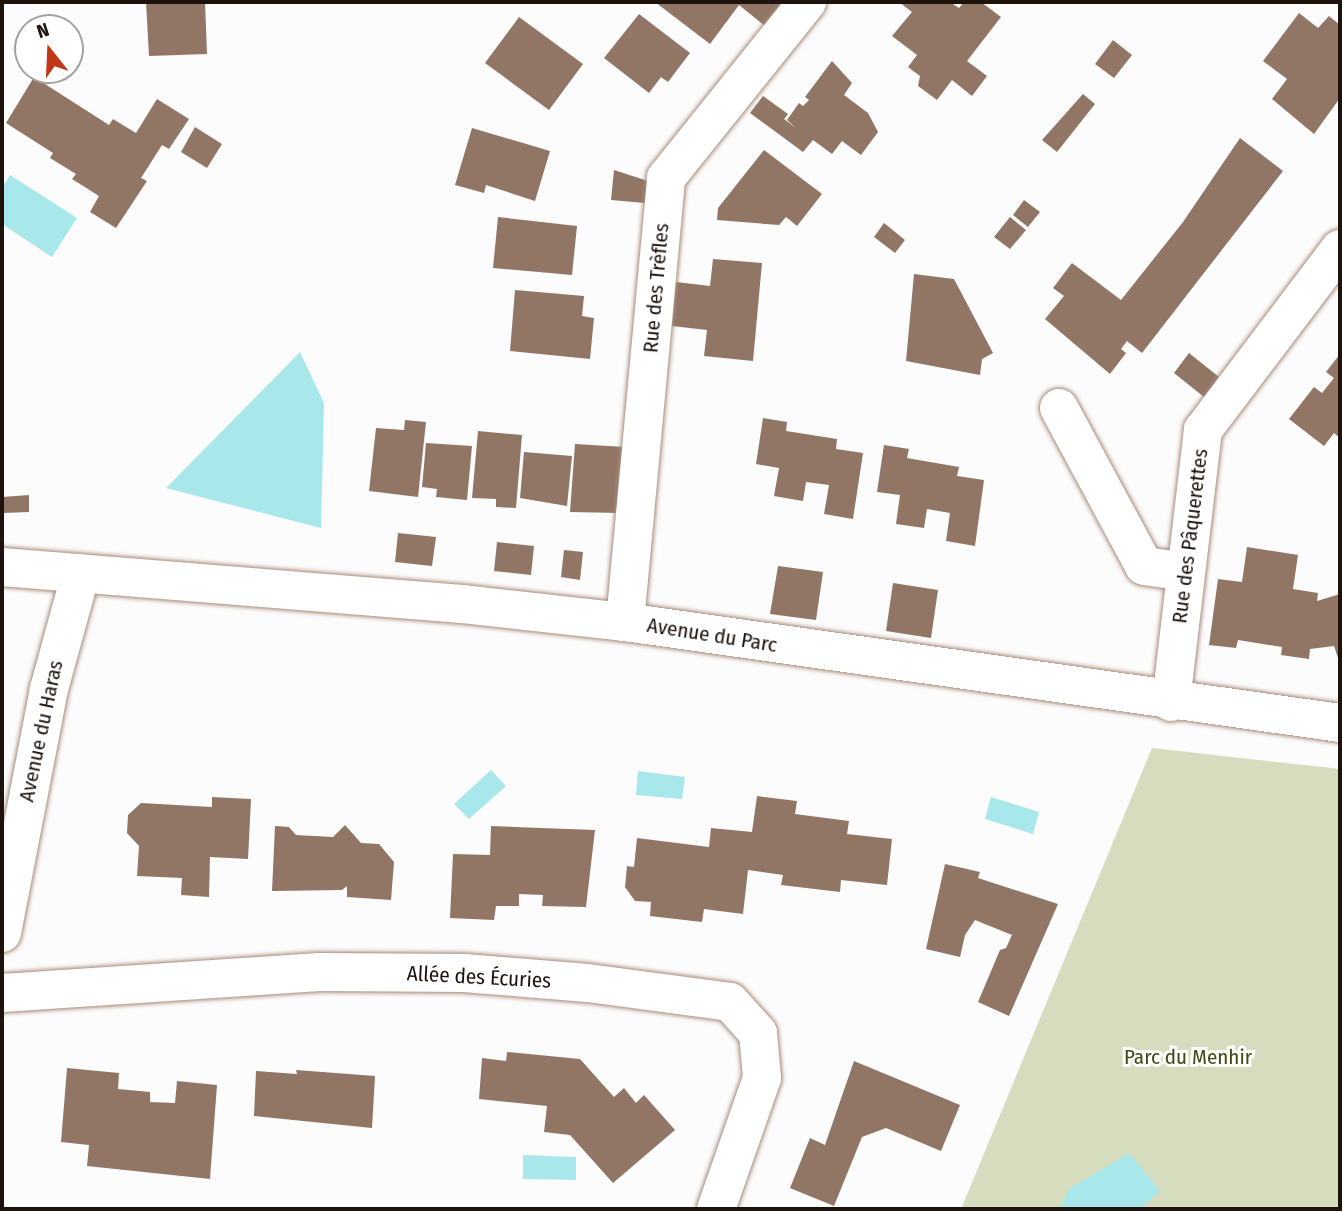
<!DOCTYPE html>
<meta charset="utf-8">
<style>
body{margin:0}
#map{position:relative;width:1342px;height:1211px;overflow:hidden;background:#fcfcfc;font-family:"Fira Sans Condensed",sans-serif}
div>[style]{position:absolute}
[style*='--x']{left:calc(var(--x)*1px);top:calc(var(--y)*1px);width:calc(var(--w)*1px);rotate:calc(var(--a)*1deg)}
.green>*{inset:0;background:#d6ddbe}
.water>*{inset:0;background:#a8e7ea}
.building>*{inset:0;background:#917666}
.roads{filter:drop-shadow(0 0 2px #a78b7a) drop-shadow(0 0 2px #a78b7a)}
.minor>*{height:38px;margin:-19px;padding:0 19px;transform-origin:19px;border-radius:19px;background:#fff}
span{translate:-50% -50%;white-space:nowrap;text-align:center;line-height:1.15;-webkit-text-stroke:6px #fff;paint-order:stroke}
.street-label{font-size:21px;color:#1d120c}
.park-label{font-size:21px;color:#414914}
.frame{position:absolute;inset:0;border:4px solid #1d120c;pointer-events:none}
.north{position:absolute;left:14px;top:14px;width:70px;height:70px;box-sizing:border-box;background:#fff;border:2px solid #a5a09e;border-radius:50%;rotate:342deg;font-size:19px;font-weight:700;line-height:28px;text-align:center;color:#1d120c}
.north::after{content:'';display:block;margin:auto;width:24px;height:32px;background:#c13718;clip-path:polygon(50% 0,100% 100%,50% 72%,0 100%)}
</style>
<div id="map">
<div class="green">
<div style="clip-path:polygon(1152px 748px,1340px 769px,1340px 1209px,961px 1209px)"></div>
</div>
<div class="water">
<div style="clip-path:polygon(10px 175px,77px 218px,52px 257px,2px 224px,2px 188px)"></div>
<div style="clip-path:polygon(300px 352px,324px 403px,321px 528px,166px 488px)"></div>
<div style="clip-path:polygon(491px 770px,506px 786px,469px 819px,454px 804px)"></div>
<div style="clip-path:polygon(638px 771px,685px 777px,682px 799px,636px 795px)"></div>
<div style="clip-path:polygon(991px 797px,1039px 812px,1033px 834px,985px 819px)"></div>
<div style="clip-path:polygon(1129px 1153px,1160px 1191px,1140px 1209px,1060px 1209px,1069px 1189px)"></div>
<div style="clip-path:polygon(523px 1155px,576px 1157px,576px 1180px,523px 1179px)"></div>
</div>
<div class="building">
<div style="clip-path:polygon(146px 2px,205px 2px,207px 54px,149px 56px)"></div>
<div style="clip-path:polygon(655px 2px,776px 2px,783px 6px,766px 27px,739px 5px,710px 44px)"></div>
<div style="clip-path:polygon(899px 2px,950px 2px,959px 8px,964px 2px,981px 2px,1001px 17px,967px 61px,987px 76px,972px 96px,952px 80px,937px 100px,918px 86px,920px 76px,908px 67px,917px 55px,892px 36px,912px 12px)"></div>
<div style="clip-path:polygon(1299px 13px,1318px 28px,1329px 16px,1340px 25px,1340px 98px,1314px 134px,1272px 99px,1287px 79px,1263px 61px)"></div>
<div style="clip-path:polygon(639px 14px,690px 53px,668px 82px,661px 77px,649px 93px,604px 58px)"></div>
<div style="clip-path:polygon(519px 17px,583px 64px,549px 110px,485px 63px)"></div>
<div style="clip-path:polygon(1113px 40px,1132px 55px,1114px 78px,1095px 64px)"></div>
<div style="clip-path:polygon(832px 61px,852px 83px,844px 95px,868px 113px,878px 132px,861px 155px,842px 141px,832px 154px,813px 140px,803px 152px,750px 113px,763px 96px,788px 114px,784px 119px,796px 128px,787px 120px,799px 103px,803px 106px,809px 100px,805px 97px)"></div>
<div style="clip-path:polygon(34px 77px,109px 125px,113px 119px,136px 133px,157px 99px,189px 119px,169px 149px,162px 145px,141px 178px,147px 181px,116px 228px,90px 212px,99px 196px,72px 179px,76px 174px,50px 158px,53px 153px,6px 123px)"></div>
<div style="clip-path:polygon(1083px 94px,1095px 104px,1057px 152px,1042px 140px)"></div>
<div style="clip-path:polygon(195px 127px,222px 144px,207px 168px,181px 152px)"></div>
<div style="clip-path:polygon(472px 128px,550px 151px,535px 201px,486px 185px,484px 193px,455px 185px)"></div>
<div style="clip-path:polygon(1240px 138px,1283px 171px,1142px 353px,1127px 341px,1121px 349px,1126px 353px,1110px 374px,1045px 319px,1064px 296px,1053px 288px,1072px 263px,1121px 300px,1183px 222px)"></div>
<div style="clip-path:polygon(764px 150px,822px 194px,797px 226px,786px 217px,779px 225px,717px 220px,718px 208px)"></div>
<div style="clip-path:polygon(614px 170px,648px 181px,645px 203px,611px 200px)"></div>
<div style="clip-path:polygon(1024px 200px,1040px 212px,1028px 227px,1013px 215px)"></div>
<div style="clip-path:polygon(498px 217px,577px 226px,572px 275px,493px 268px)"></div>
<div style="clip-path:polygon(1010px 217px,1026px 230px,1010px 249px,994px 237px)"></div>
<div style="clip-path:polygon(884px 223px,905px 240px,895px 253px,874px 237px)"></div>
<div style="clip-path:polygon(713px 259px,762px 263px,753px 361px,704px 356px,707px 330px,672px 326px,676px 282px,710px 286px)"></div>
<div style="clip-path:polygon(914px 274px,954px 279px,993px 353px,982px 359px,980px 375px,906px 361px)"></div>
<div style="clip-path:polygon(515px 290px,584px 296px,582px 316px,594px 318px,590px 359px,510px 351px)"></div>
<div style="clip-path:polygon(1189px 353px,1219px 377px,1204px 397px,1174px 373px)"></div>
<div style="clip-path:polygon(1340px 354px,1340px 438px,1334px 433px,1324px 446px,1289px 419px,1314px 387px,1322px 393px,1334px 378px,1326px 372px)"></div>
<div style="clip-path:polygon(763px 418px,787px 422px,786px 431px,837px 439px,836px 449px,863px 453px,853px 519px,824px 514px,829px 485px,806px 482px,803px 501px,774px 496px,779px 468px,756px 464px)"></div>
<div style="clip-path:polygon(405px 420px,426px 422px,418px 497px,369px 491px,376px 428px,404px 430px)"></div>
<div style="clip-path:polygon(478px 431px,522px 435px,516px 508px,496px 507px,496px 499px,472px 498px)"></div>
<div style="clip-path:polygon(426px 443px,472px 446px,467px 500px,436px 497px,437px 489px,422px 487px)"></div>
<div style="clip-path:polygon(575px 444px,625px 447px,620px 513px,570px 512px)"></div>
<div style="clip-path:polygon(884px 445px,909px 449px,907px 458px,959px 467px,957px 476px,984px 480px,975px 546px,946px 541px,950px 513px,927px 509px,924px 528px,896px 524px,900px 495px,877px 492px)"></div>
<div style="clip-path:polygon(524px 452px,572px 456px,567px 506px,520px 498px)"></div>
<div style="clip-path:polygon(29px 495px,29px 512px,3px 513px,2px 497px)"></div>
<div style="clip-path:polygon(398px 533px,436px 537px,432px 566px,395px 562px)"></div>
<div style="clip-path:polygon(497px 542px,534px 546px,531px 575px,494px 571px)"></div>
<div style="clip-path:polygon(1247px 547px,1298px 555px,1293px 589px,1318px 593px,1317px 601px,1340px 594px,1340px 664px,1334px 646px,1310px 649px,1309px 659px,1281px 655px,1282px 647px,1238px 640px,1236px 648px,1209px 645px,1218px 579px,1242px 582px)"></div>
<div style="clip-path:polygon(564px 550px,583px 552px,580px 580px,561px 577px)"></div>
<div style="clip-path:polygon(778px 566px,823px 572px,816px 620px,770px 614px)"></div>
<div style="clip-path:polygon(893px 583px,938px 590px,931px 638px,886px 631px)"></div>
<div style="clip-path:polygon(757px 796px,797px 801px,795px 814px,849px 821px,847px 834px,892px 839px,887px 885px,841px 880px,840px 892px,781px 885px,783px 875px,748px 870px,743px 914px,704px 909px,702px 922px,650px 916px,651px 902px,635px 901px,625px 887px,627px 866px,634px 867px,637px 838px,709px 847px,711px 828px,752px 832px)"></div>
<div style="clip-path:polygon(212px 797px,251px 799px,248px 859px,210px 857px,209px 897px,181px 895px,182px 878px,137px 876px,139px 846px,127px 833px,128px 815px,141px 803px,212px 807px)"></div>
<div style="clip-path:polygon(345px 825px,361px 843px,379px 844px,394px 862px,391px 900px,347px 897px,347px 886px,342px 890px,272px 891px,275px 826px,289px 827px,296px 835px,333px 837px)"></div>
<div style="clip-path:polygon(491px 826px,595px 830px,586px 907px,542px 906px,543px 895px,519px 894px,519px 906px,496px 906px,494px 920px,450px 918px,453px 854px,490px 855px)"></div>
<div style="clip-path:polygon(945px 864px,980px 872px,978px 878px,1058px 904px,1009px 1016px,978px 1002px,1000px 950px,1006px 948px,1012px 935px,975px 920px,965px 935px,960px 957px,926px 949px)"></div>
<div style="clip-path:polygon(507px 1052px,580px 1059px,614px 1097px,624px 1088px,636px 1103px,644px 1095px,675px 1130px,613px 1183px,570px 1135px,544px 1132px,547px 1106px,479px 1099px,482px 1058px,506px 1061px)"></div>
<div style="clip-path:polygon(854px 1061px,960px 1105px,941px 1151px,886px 1128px,862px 1137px,834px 1206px,790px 1188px,810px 1138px,825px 1145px)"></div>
<div style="clip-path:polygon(67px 1068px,119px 1073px,118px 1089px,150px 1092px,150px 1102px,175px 1103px,177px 1081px,217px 1085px,210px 1179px,87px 1166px,89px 1145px,61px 1142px)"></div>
<div style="clip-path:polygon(296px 1070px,375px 1076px,372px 1128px,254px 1116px,256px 1071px,297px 1074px)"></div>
</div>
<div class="roads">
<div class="minor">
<div style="--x:1059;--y:408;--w:179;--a:61.7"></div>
<div style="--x:1144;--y:566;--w:42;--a:8.1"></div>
<div style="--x:2;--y:567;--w:461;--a:4.6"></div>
<div style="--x:462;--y:604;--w:164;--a:6.3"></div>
<div style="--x:625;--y:622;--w:722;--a:8.04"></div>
<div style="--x:625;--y:622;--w:446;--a:-84.7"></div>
<div style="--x:666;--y:178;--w:226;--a:-51.3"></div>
<div style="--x:1171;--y:702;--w:274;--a:-83.3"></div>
<div style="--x:1203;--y:430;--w:227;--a:-52.9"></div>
<div style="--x:2;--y:933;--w:248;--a:-79.1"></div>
<div style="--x:49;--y:689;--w:120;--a:-74.6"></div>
<div style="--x:2;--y:993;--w:318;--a:-3.8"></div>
<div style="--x:319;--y:972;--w:145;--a:0.4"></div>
<div style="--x:464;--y:973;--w:124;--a:4.6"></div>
<div style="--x:588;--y:983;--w:143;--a:7.6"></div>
<div style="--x:730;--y:1002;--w:42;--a:47.9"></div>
<div style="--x:758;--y:1033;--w:45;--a:84.9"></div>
<div style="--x:762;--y:1078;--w:139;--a:109.3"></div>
</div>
</div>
<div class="street-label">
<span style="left:656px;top:288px;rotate:-85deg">Rue des Trèfles</span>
<span style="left:1190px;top:536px;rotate:-83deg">Rue des Pâquerettes</span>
<span style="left:712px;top:635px;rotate:9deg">Avenue du Parc</span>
<span style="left:41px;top:731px;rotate:-78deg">Avenue du Haras</span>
<span style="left:479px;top:977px;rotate:3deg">Allée des Écuries</span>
</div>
<div class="park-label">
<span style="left:1188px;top:1057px">Parc du Menhir</span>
</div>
<div class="frame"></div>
<div class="north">N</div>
</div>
